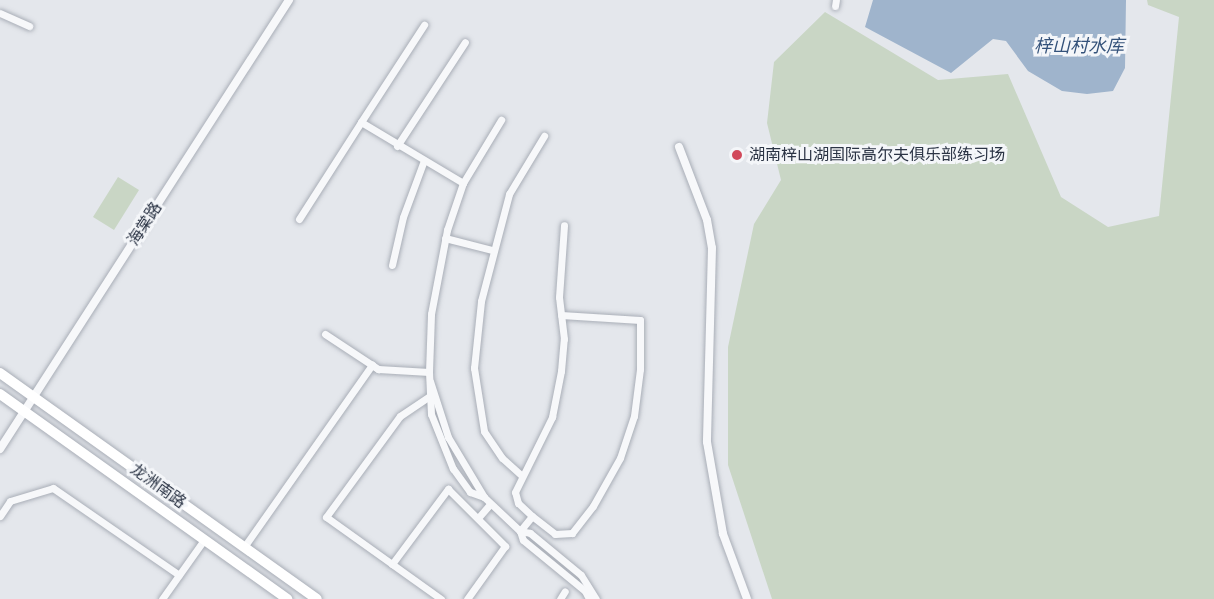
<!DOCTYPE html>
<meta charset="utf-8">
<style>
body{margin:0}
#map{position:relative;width:1214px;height:599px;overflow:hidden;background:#e4e7ec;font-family:Signika,"Noto Sans SC",sans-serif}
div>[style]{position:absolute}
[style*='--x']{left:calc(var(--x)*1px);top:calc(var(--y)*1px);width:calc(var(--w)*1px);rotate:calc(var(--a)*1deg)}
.green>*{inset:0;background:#c9d6c5}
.water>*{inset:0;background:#9fb4cc}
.roads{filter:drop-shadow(0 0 2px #a9aeb7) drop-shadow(0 0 2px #a9aeb7)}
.minor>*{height:7px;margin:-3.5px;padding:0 3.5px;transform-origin:3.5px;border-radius:3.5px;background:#f7f8fa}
.tertiary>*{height:8px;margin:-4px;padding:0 4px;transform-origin:4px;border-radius:4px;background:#f7f8fa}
.secondary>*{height:10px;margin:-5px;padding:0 5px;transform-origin:5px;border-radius:5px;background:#fff}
.dots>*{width:16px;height:16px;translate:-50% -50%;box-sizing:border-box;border:3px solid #f4f6f9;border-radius:50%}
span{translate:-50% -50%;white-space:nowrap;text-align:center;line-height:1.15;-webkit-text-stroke:6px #f4f6f9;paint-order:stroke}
.poi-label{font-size:16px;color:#2b3445}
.left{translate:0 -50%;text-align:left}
.street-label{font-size:16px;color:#2b3445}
.water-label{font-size:18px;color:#34527a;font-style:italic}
</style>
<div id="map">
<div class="green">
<div style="clip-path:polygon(1147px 0,1214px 0,1214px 599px,772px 599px,728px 465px,728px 347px,754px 224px,781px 180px,767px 123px,774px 62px,825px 12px,938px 80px,1008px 74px,1061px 197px,1108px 227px,1159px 216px,1179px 17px,1148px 5px)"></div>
<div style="clip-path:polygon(118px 177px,139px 190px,114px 230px,93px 217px)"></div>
</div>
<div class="water">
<div style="clip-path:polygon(873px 0,1126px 0,1125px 68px,1113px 91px,1087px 94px,1062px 91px,1028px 71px,1006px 41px,993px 39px,951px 73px,865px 27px)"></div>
</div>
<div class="roads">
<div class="minor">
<div style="--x:835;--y:6;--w:6;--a:-81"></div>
<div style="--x:0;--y:13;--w:32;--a:24"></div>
<div style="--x:361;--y:122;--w:116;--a:-57"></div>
<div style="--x:397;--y:146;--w:124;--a:-56.8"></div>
<div style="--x:299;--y:219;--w:115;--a:-57.4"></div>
<div style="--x:361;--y:122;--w:119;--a:30.9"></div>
<div style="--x:445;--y:238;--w:49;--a:14.3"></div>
<div style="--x:392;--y:265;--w:49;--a:-77.1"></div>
<div style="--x:403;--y:217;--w:58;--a:-69.7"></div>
<div style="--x:325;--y:334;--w:64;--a:33.4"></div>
<div style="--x:378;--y:369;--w:51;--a:3.4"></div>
<div style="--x:430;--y:381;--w:59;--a:72.2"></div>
<div style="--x:448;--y:437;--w:70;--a:59"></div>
<div style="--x:484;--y:497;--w:15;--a:-160"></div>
<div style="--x:470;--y:492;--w:29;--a:-126"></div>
<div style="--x:453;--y:469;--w:59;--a:-111.8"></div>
<div style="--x:431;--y:414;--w:42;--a:-92.7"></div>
<div style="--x:429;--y:372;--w:58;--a:-88"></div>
<div style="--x:431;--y:314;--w:86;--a:-79.2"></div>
<div style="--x:447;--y:230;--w:50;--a:-71.2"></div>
<div style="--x:463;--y:183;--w:74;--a:-58.9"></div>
<div style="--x:521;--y:475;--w:25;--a:-138"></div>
<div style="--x:502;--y:458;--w:32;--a:-124"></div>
<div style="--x:484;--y:431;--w:64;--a:-99"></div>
<div style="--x:474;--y:368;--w:67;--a:-84"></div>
<div style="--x:481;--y:301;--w:111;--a:-75.3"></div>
<div style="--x:509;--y:194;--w:68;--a:-58.9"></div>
<div style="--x:484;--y:497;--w:50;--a:43.4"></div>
<div style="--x:520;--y:531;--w:9;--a:72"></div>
<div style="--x:523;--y:540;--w:80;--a:39.4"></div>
<div style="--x:585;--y:591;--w:9;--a:63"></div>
<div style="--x:0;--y:516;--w:18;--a:-56"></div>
<div style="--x:10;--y:501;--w:45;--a:-16.8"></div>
<div style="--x:53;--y:488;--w:153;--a:34.6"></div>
<div style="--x:532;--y:516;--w:29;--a:38"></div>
<div style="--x:555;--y:534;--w:17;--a:-3"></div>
<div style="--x:572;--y:533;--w:34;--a:-52"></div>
<div style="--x:593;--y:506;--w:55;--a:-60.6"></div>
<div style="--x:620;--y:458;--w:44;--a:-71.6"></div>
<div style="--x:634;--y:416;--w:47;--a:-82.7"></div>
<div style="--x:640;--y:369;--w:49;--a:-90"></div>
<div style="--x:640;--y:320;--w:79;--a:-176.4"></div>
<div style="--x:478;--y:518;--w:18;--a:-49"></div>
<div style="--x:520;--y:531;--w:19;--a:-51"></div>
<div style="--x:532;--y:516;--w:19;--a:-137"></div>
<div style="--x:518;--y:503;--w:11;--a:-105"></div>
<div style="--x:515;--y:492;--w:84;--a:-63.7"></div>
<div style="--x:552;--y:417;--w:47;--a:-78.9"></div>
<div style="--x:561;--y:371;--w:32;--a:-85"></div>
<div style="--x:564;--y:339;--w:42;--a:-96.8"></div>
<div style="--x:559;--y:297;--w:72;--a:-86"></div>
<div style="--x:520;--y:531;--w:10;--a:11"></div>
<div style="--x:530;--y:533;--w:66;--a:39.5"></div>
<div style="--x:581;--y:575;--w:28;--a:58"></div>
<div style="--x:244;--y:547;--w:223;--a:-54.9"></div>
<div style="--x:392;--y:564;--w:81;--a:-144.5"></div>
<div style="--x:326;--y:517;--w:125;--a:-53.8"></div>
<div style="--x:400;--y:416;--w:36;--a:-34"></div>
<div style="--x:162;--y:599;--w:72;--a:-54.6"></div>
<div style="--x:441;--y:599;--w:60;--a:-144.5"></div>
<div style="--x:392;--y:564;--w:94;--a:-53.3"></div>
<div style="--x:448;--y:489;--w:81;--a:45"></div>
<div style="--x:505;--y:546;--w:65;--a:125.6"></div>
<div style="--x:560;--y:599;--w:9;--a:-58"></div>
</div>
<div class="tertiary">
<div style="--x:679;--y:147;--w:78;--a:69"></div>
<div style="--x:707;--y:220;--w:28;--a:80"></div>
<div style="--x:712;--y:248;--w:194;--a:91.5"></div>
<div style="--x:707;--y:442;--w:93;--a:80.1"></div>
<div style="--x:723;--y:534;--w:69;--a:69.7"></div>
<div style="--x:0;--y:449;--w:534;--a:-57.23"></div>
</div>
<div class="secondary">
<div style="--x:0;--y:373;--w:389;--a:35.5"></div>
<div style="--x:0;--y:394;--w:353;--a:35.5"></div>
</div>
</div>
<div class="dots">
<div style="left:737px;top:155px;background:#d1495b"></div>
</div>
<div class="poi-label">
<span class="left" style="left:749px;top:155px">湖南梓山湖国际高尔夫俱乐部练习场</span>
</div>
<div class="street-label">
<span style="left:145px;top:224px;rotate:-57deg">海棠路</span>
<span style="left:158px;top:486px;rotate:36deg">龙洲南路</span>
</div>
<div class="water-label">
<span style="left:1079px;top:46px">梓山村水库</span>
</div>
</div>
